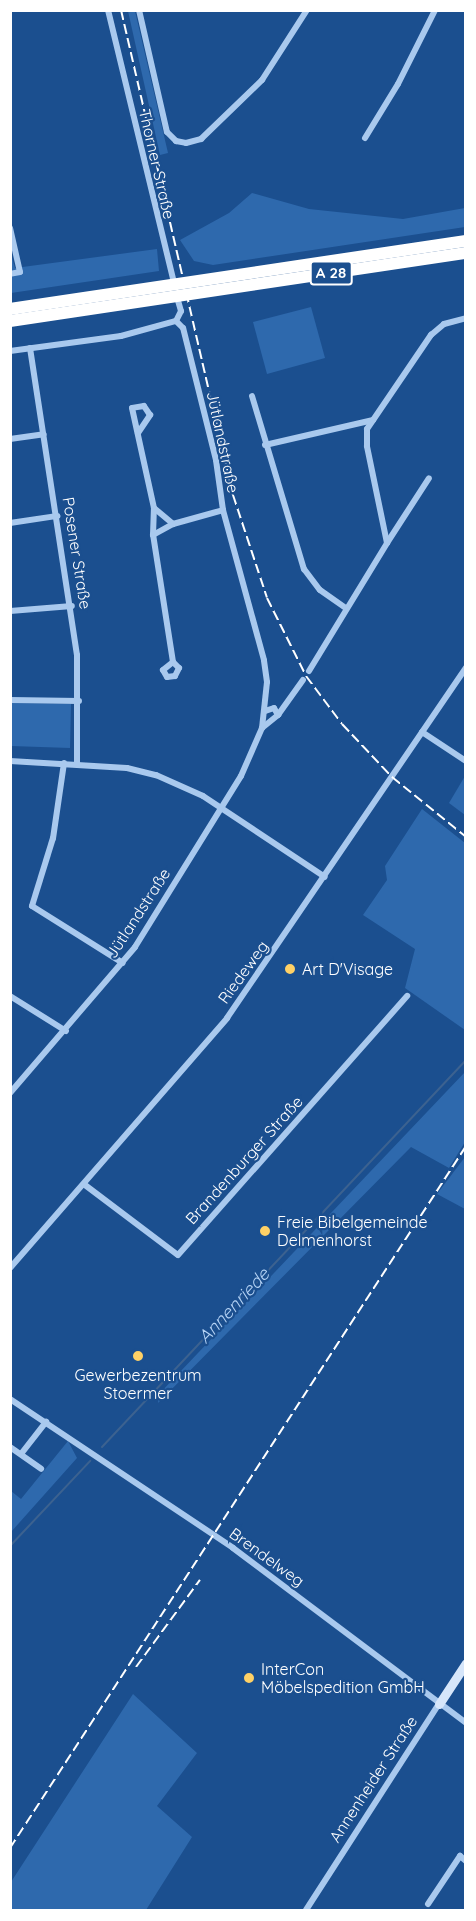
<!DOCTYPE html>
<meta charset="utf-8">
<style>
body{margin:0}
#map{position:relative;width:476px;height:1921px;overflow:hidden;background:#1b4f8f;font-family:Quicksand,sans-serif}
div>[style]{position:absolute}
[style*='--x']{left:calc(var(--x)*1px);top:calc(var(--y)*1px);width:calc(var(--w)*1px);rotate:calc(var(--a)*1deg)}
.green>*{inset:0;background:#2e69ad}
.stream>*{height:2px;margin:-1px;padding:0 1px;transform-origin:1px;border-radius:1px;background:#3c6290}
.street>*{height:6px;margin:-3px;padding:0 3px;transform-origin:3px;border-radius:3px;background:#a9c9ee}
.secondary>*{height:9px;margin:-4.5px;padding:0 4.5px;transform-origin:4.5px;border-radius:4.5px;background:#d6e6fa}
.highway>*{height:12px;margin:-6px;padding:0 6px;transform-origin:6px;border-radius:6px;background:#fff}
.rail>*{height:2px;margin-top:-1px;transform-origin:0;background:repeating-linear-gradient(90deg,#fff 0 10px,transparent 0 14.5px)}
.dots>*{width:16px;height:16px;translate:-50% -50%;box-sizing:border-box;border:3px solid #1b4f8f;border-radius:50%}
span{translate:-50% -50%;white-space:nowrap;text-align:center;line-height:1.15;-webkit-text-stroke:4.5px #1b4f8f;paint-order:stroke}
.shield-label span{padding:2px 4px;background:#1b4f8f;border:2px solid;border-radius:4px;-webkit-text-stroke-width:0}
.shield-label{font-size:15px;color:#fff;font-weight:700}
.street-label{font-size:16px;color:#fff}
.poi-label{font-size:16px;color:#fff}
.left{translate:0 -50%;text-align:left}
.water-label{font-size:18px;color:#b5d3f5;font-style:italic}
.frame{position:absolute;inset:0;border:12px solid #fff;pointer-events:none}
</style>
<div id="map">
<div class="green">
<div style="clip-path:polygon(128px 11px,135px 11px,168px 153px,160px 155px)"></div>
<div style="clip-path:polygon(252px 193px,309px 209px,403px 219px,465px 208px,465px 227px,213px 265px,194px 261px,180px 240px,229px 213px)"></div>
<div style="clip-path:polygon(157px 249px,159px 271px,11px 293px,10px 251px,15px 268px)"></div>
<div style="clip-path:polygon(311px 307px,325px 358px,267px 374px,253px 322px)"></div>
<div style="clip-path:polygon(11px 703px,71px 704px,70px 748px,11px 746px)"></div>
<div style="clip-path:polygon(465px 776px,465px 815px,449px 803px)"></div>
<div style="clip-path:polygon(422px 809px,465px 843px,465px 1030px,405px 988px,415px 949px,363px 915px,387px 880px,385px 866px)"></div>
<div style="clip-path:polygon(465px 1072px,465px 1142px,449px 1168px,411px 1147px,158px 1403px,159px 1394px)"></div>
<div style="clip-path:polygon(465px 1157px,465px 1209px,437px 1194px)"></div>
<div style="clip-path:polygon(68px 1441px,77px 1458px,11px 1532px,11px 1491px,21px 1499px)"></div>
<div style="clip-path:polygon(133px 1694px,197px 1753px,157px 1806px,192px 1837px,146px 1910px,11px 1910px,11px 1882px)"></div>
</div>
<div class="stream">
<div style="--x:102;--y:1447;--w:531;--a:-46.75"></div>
<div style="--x:10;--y:1546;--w:117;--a:-46.7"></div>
</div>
<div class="street">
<div style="--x:108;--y:10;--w:285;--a:76.4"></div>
<div style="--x:139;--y:10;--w:125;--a:77.1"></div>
<div style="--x:167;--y:132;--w:13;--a:45"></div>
<div style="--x:176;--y:141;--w:10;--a:11"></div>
<div style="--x:186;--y:143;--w:16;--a:-15"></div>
<div style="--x:201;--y:139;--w:85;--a:-44"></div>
<div style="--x:262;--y:80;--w:83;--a:-57.3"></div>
<div style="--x:365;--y:138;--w:63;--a:-58.6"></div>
<div style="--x:398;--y:84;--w:83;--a:-63.4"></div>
<div style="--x:10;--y:228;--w:45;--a:77.2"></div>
<div style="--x:20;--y:272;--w:10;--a:169"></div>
<div style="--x:176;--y:321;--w:11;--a:-63"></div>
<div style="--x:181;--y:311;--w:15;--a:-106"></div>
<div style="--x:30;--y:348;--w:311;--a:81.3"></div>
<div style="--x:77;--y:655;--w:108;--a:90"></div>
<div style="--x:10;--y:351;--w:112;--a:-7.7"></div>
<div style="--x:121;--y:336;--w:57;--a:-15.3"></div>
<div style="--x:252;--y:396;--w:181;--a:73.3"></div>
<div style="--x:304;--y:569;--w:26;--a:53"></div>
<div style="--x:320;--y:590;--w:32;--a:35"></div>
<div style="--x:138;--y:433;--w:22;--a:-56"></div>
<div style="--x:150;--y:415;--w:11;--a:-124"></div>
<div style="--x:144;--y:406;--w:12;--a:171"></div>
<div style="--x:132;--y:408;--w:102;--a:77.6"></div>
<div style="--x:154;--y:508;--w:25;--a:40"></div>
<div style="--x:173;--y:524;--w:52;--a:-15.6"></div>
<div style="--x:10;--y:439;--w:34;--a:-8"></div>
<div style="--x:265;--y:445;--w:111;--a:-13"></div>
<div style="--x:10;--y:523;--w:48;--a:-8.5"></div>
<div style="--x:153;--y:535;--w:26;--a:-88"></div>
<div style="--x:387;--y:543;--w:77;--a:-57.1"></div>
<div style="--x:10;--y:611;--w:62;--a:-4.6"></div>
<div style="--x:173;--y:662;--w:13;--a:141"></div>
<div style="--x:163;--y:670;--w:8;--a:60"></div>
<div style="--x:167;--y:677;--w:8;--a:-7"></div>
<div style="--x:175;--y:676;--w:9;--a:-63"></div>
<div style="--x:179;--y:668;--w:8;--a:-135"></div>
<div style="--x:173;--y:662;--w:129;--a:-98.9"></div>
<div style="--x:153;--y:535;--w:23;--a:-29"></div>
<div style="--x:309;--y:671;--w:150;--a:-58.6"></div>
<div style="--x:387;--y:543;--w:99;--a:-101.7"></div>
<div style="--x:367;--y:446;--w:17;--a:-90"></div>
<div style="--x:367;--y:429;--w:114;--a:-55.8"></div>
<div style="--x:431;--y:335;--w:17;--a:-40"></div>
<div style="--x:444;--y:324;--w:23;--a:-15"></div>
<div style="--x:10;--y:700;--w:69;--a:0.8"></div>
<div style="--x:278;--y:715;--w:43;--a:-54.5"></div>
<div style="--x:262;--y:728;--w:21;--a:-39"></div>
<div style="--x:278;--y:715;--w:8;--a:-120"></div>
<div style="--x:274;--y:708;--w:9;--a:162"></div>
<div style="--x:422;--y:732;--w:53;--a:33.4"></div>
<div style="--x:10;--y:761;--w:117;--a:3.4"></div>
<div style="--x:127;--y:768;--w:30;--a:14"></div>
<div style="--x:156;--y:775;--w:51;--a:24.1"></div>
<div style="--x:203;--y:796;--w:146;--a:33.6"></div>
<div style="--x:64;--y:763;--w:76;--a:98.3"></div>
<div style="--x:53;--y:838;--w:71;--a:107.2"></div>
<div style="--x:32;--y:906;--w:107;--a:32.1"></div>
<div style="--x:10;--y:996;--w:66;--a:32"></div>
<div style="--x:10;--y:1093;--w:192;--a:-49.4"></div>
<div style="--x:135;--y:947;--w:201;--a:-58.2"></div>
<div style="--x:241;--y:776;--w:52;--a:-66.4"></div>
<div style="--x:262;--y:728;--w:46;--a:-83.8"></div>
<div style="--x:267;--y:682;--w:22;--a:-98"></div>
<div style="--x:264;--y:660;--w:156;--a:-105.3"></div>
<div style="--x:223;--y:510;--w:50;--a:-98"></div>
<div style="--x:216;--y:460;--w:136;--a:-104"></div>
<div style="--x:183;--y:328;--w:10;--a:-135"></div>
<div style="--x:85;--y:1185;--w:116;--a:37"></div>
<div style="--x:178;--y:1255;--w:346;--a:-48.5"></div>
<div style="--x:10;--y:1268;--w:331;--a:-49"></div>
<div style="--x:227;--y:1018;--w:424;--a:-55.7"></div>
<div style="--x:10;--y:1399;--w:268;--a:33.7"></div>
<div style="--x:233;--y:1548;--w:291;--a:36.9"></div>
<div style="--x:10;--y:1447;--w:38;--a:35"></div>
<div style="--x:21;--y:1454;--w:41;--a:-52"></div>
<div style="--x:428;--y:1904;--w:58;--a:-56.3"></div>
<div style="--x:460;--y:1856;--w:8;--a:40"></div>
<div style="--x:306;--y:1910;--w:245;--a:-57.2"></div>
</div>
<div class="secondary">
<div style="--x:439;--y:1704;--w:49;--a:-56.6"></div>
</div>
<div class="highway">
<div style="--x:10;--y:309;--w:461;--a:-8.5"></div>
<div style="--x:10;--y:321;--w:461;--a:-8.5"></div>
</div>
<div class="rail">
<div style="--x:121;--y:10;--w:498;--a:77"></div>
<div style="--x:233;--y:495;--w:108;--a:71.7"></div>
<div style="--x:267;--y:598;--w:87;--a:63.4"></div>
<div style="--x:306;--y:676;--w:60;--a:53.1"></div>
<div style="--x:342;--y:724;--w:73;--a:46.7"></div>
<div style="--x:392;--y:777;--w:95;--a:39"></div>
<div style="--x:136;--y:1667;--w:108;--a:-53.7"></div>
<div style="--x:10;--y:1848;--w:837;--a:-56.99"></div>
</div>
<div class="dots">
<div style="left:290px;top:969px;background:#ffd166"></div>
<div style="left:265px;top:1231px;background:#ffd166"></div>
<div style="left:138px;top:1356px;background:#ffd166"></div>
<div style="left:249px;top:1678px;background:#ffd166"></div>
</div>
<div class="shield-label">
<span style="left:331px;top:273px">A 28</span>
</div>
<div class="street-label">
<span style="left:157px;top:164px;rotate:77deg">Thorner Straße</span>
<span style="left:223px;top:442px;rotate:78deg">Jütlandstraße</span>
<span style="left:77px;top:553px;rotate:81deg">Posener Straße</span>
<span style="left:138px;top:913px;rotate:-57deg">Jütlandstraße</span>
<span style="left:243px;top:972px;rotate:-54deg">Riedeweg</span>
<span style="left:244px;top:1160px;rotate:-48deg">Brandenburger Straße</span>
<span style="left:267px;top:1557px;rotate:36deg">Brendelweg</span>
<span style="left:373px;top:1779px;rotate:-57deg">Annenheider Straße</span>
</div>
<div class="poi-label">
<span class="left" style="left:302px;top:969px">Art D'Visage</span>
<span class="left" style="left:277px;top:1231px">Freie Bibelgemeinde<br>Delmenhorst</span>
<span style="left:138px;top:1384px">Gewerbezentrum<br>Stoermer</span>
<span class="left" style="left:261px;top:1678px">InterCon<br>Möbelspedition GmbH</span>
</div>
<div class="water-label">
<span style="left:234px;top:1306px;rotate:-47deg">Annenriede</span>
</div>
<div class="frame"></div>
</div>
